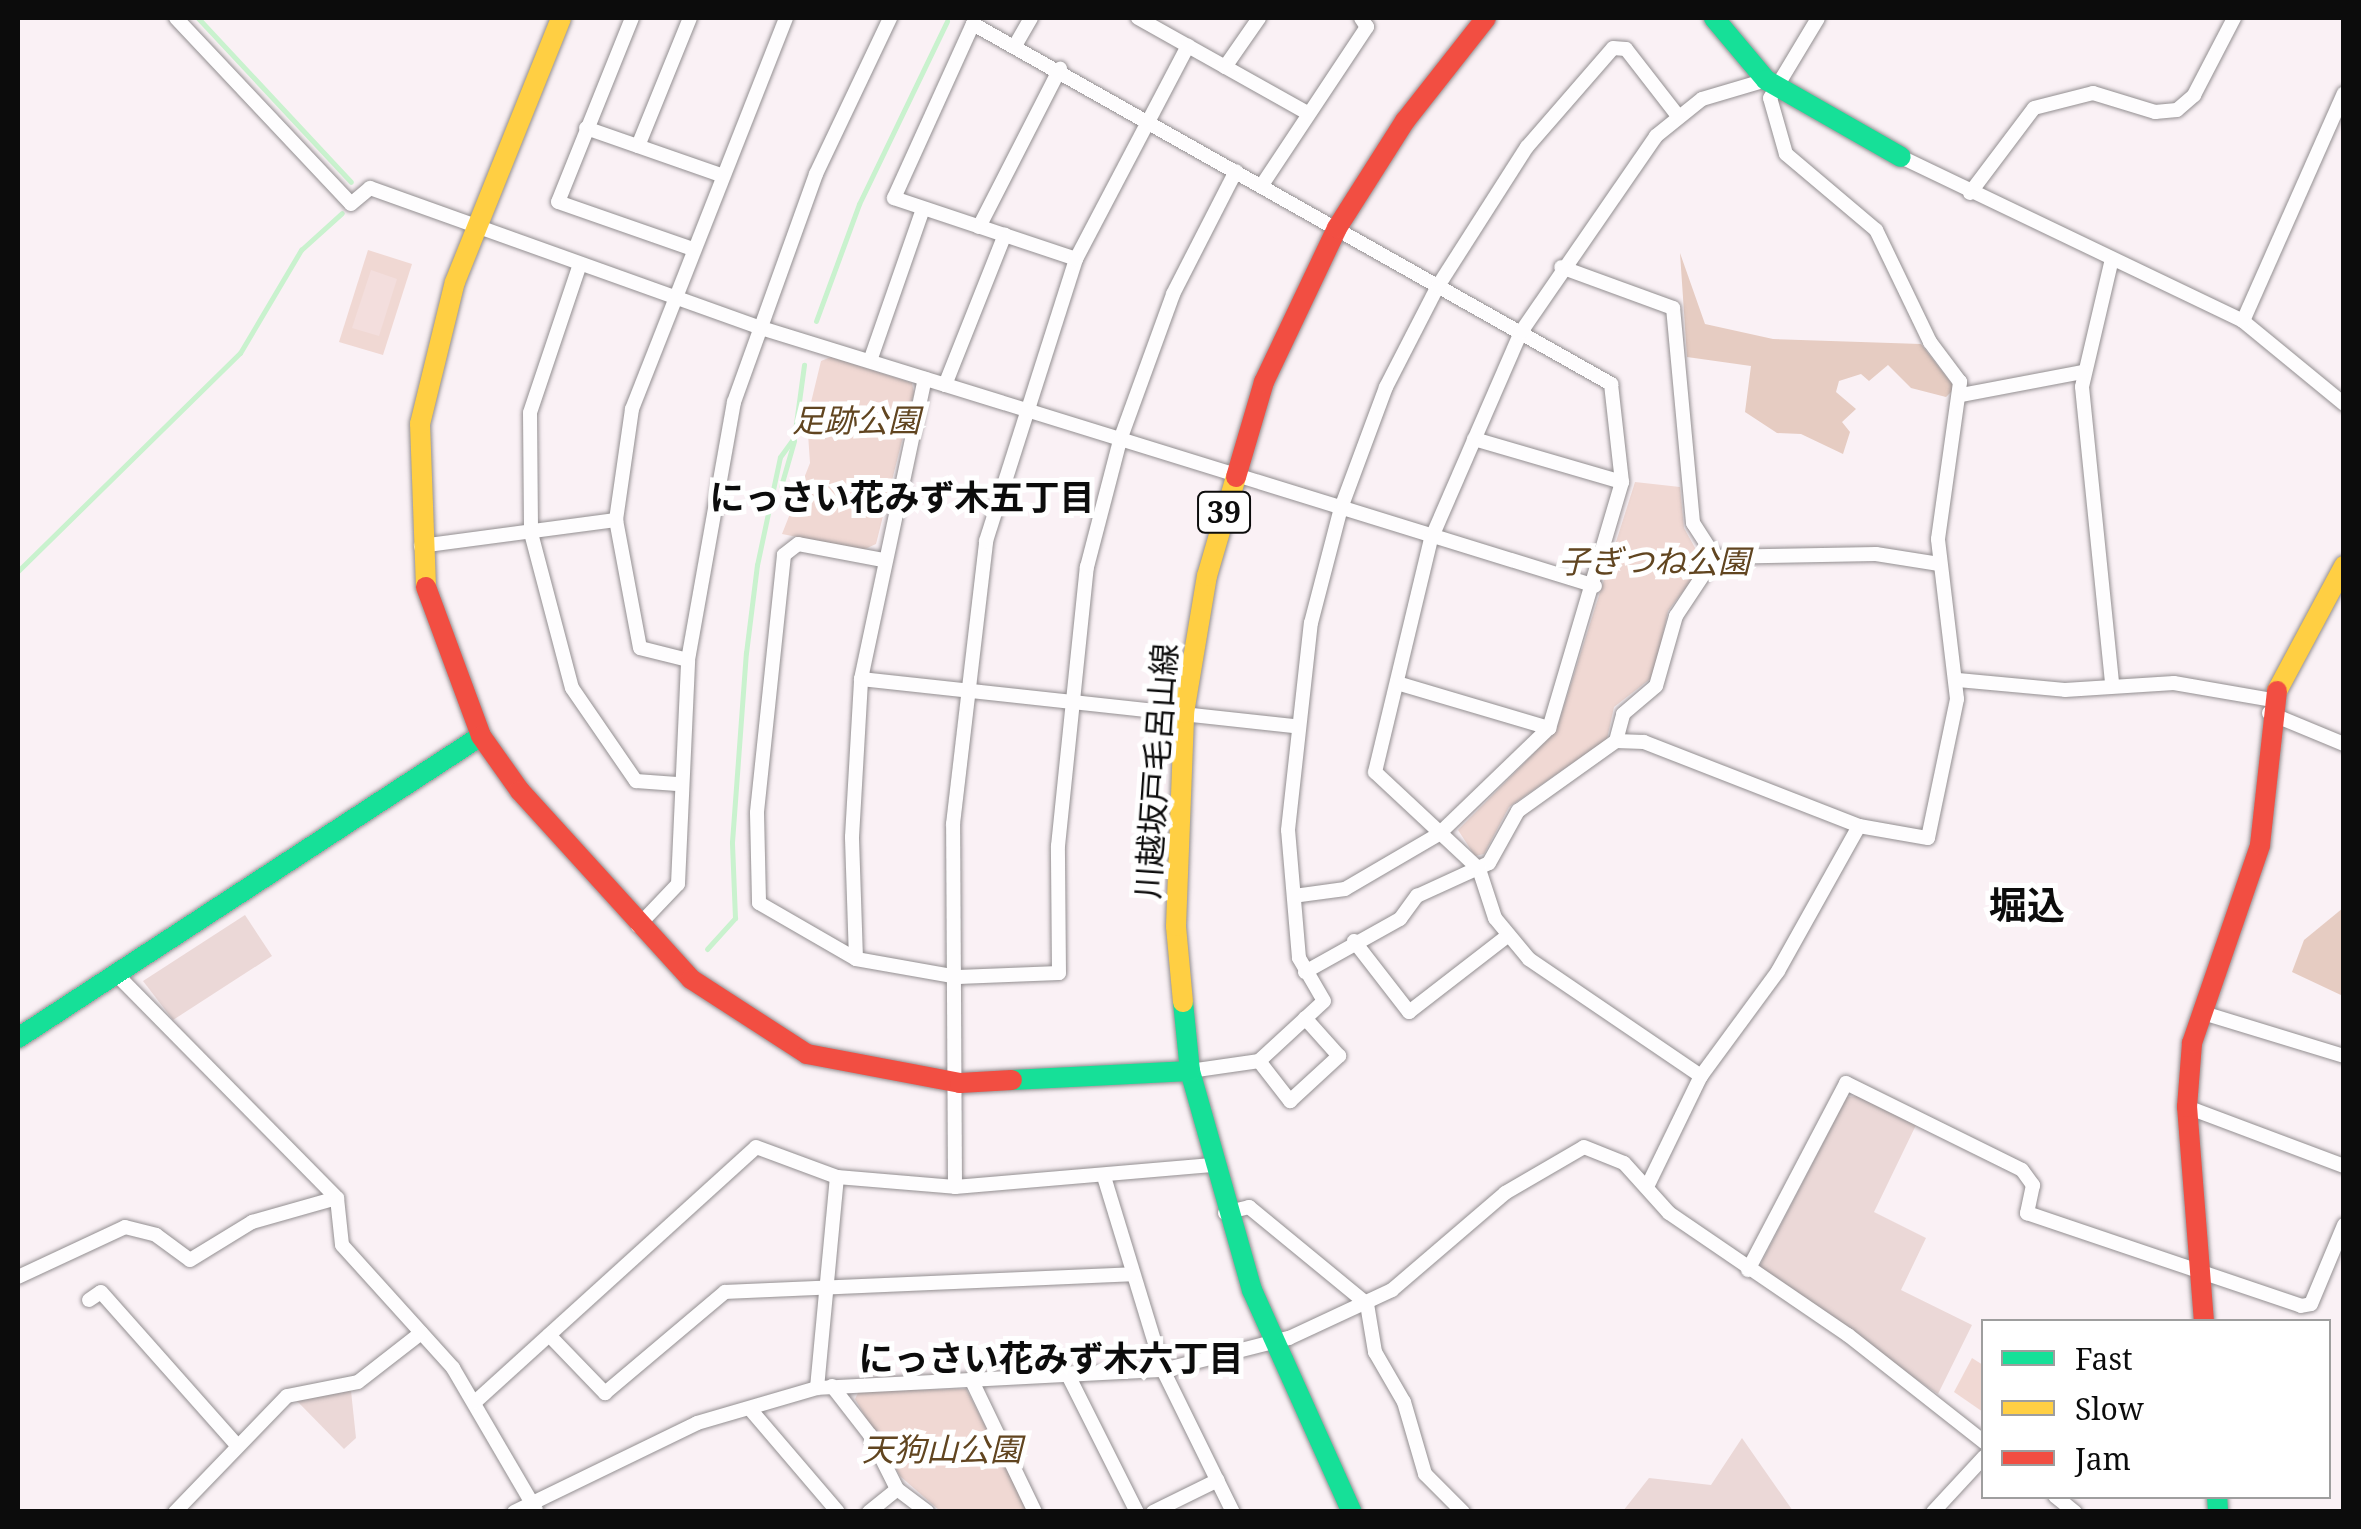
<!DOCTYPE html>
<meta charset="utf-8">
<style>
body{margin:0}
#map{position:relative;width:2361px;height:1529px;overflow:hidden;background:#faf1f5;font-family:"Noto Serif","Noto Sans JP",serif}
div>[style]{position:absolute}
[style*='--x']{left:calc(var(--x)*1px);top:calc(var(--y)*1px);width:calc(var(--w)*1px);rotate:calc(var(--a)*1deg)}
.green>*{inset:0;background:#f0d8d3}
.forest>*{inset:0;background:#e6ccc2}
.cemetery>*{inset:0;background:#ebd8d7}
.pitch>*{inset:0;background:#f3dedd}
.stream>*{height:5px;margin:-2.5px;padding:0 2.5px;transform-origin:2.5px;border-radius:2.5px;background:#c9f2ce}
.roads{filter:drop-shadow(0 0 2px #938f91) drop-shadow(0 0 2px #938f91)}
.street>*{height:14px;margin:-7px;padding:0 7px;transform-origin:7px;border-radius:7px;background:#fefdfe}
.fast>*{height:20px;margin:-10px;padding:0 10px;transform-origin:10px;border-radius:10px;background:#16e098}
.slow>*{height:20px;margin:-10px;padding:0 10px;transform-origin:10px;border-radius:10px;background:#ffcf43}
.jam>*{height:20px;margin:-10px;padding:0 10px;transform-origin:10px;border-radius:10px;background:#f24e42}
span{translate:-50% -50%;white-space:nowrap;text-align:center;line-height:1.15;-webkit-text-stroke:10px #fff;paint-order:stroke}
.shield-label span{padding:2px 8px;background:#fff;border:2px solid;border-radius:8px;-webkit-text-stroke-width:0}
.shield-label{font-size:30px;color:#0c0c0c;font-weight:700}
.park-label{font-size:32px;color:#614520;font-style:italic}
.street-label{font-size:32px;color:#0c0c0c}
.neighbourhood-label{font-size:35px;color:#0c0c0c;font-weight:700}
.quarter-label{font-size:38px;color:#0c0c0c;font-weight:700}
.frame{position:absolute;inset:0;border:20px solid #0c0c0c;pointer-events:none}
.legend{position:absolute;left:1981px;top:1319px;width:350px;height:180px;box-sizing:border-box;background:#fff;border:2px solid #9e9e9e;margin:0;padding:12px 18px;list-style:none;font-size:30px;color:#0c0c0c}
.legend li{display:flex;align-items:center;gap:20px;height:50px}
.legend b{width:50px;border:2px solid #9e9e9e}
</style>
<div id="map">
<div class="green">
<div style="clip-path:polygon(368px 250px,412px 264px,383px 355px,339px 342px)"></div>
<div style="clip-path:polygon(831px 357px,912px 383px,914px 393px,876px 544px,863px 550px,782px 534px,810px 463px,807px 419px,821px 361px)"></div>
<div style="clip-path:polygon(1635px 482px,1680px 487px,1684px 528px,1704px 564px,1668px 611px,1654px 676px,1614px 707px,1607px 739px,1509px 807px,1484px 854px,1475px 856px,1458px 830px,1556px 731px)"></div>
<div style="clip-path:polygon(1972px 1358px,1983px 1365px,1983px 1412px,1954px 1392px)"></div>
<div style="clip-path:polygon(966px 1389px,970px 1396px,1028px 1511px,940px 1511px,900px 1476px,855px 1399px,859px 1391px)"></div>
</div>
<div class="forest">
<div style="clip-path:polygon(1680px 253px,1705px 324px,1773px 339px,1921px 344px,1955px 388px,1946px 397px,1911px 388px,1888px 365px,1869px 381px,1861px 374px,1839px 381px,1836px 392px,1856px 409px,1842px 422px,1850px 432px,1843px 454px,1801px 434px,1777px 433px,1745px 412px,1751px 366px,1687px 357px)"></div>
<div style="clip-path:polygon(2343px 908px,2343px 996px,2292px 972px,2304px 940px)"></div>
</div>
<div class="cemetery">
<div style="clip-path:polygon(245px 915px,272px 956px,173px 1020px,143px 981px)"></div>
<div style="clip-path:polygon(1857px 1096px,1917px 1123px,1874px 1212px,1926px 1238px,1901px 1290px,1972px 1325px,1938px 1394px,1763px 1274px,1760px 1265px,1847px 1097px)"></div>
<div style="clip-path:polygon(351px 1391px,356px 1438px,344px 1449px,296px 1400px)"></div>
<div style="clip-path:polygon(1742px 1438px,1793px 1511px,1623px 1511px,1649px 1478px,1711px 1485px)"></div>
</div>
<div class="pitch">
<div style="clip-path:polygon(371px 270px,397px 279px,379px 336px,352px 328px)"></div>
</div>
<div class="stream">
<div style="--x:198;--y:18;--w:224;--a:47"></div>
<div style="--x:816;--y:321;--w:125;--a:-69.8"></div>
<div style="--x:859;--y:204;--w:203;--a:-64.3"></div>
<div style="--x:781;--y:486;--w:47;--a:-73.9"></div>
<div style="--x:18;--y:571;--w:311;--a:-44.5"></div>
<div style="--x:240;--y:353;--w:120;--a:-59.4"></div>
<div style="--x:301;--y:250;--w:55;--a:-42.1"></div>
<div style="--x:707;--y:949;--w:42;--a:-47.9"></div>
<div style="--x:735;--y:918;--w:76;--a:-92.3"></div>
<div style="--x:732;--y:842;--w:190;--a:-85.8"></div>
<div style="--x:746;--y:653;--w:89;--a:-82.9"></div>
<div style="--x:757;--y:565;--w:110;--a:-78"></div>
<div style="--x:780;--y:457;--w:24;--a:-54"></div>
<div style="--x:794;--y:438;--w:74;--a:-82.2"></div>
</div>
<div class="roads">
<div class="street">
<div style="--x:176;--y:18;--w:255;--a:46.7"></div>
<div style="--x:351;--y:204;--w:25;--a:-40"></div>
<div style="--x:370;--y:188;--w:412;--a:19.7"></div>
<div style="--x:758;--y:327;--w:876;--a:17.19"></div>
<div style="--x:632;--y:18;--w:198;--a:111.9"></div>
<div style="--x:558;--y:202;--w:140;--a:19.2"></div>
<div style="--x:1138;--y:18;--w:194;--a:29.3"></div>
<div style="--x:1016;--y:44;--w:30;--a:-60"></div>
<div style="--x:1225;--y:67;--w:60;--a:-55.2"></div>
<div style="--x:586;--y:128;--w:140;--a:19.2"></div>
<div style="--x:638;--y:146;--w:138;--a:-67.9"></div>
<div style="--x:1901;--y:157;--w:379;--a:25.6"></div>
<div style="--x:2243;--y:321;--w:131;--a:39.4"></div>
<div style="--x:1262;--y:185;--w:190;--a:-56.4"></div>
<div style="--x:1367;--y:27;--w:11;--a:-124"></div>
<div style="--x:1970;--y:193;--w:106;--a:-53"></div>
<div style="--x:2034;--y:108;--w:61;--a:-14.3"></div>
<div style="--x:2093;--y:93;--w:65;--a:17"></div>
<div style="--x:2155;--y:112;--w:22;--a:-5"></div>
<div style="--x:2177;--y:110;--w:23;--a:-41"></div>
<div style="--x:2194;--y:95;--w:87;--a:-62.5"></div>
<div style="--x:979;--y:227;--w:178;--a:-62.9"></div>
<div style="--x:1076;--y:259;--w:192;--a:-161.5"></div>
<div style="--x:894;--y:198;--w:191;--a:-65.6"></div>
<div style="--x:973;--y:24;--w:733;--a:29.43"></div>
<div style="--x:1611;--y:384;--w:99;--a:83.6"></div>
<div style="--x:1622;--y:482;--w:257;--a:106.5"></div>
<div style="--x:1549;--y:728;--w:153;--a:136.1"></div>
<div style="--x:1439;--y:834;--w:109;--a:149.7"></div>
<div style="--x:1345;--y:889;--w:51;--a:172.2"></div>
<div style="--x:2111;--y:263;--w:127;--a:103.2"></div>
<div style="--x:2082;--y:387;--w:297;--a:84.2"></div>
<div style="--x:580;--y:264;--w:157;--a:108.6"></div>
<div style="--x:530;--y:413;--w:120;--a:89.5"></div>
<div style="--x:531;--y:533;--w:160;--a:75.2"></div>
<div style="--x:572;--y:688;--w:113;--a:55.5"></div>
<div style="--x:636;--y:781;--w:41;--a:4.2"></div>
<div style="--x:2243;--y:321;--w:249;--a:-66.1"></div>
<div style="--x:870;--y:361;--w:161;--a:-70.8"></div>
<div style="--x:945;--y:385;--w:162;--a:-68.3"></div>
<div style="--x:1961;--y:395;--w:124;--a:-10.7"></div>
<div style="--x:1474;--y:439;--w:154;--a:16.2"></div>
<div style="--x:421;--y:546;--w:197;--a:-7.6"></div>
<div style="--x:1715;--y:557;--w:161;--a:-1.1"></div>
<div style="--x:1876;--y:554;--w:64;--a:9"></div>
<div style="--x:883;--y:560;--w:86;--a:-169.3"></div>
<div style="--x:798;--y:544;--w:18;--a:142"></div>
<div style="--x:784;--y:555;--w:259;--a:96"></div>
<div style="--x:757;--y:813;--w:90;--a:88.7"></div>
<div style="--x:759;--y:903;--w:112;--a:30"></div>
<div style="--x:856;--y:959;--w:104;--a:10"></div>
<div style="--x:958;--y:977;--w:101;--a:-2.3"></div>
<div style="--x:1059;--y:973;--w:127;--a:-90.5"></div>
<div style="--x:1058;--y:846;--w:281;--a:-84.1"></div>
<div style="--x:1087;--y:567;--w:131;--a:-75.4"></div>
<div style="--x:1120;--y:440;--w:155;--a:-70"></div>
<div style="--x:1173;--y:294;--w:138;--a:-62.9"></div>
<div style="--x:688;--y:660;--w:49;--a:-166"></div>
<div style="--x:640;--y:648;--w:130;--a:-100.6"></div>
<div style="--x:616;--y:520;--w:112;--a:-81.8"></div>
<div style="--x:632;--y:409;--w:420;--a:-68.5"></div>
<div style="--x:861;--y:679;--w:437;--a:6.2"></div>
<div style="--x:1958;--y:680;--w:107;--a:5.3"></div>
<div style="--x:2065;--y:690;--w:109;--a:-3.7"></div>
<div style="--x:2174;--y:683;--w:99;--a:9.8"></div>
<div style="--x:1397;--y:683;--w:159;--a:16.5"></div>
<div style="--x:2269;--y:713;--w:81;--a:22.5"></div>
<div style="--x:1616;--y:741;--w:28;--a:2"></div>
<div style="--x:1644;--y:742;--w:231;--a:21.3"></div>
<div style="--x:638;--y:926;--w:58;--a:-46.4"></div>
<div style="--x:678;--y:884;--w:224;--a:-87.4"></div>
<div style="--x:688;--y:660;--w:262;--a:-79.9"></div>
<div style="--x:734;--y:402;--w:242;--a:-70.2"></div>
<div style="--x:816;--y:174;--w:173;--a:-64.6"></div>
<div style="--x:1354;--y:941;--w:90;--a:52.2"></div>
<div style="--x:1409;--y:1012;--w:123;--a:-37.7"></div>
<div style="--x:856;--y:959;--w:122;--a:-91.9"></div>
<div style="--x:852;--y:837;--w:158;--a:-86.7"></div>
<div style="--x:861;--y:679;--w:307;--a:-78"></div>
<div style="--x:1305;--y:972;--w:109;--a:-29.2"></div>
<div style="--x:1400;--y:919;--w:29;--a:-54"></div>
<div style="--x:1417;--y:896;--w:79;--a:-24.6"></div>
<div style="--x:1489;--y:863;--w:60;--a:-60.9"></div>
<div style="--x:1518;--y:811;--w:120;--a:-35.5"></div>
<div style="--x:1616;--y:741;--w:28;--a:-75"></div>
<div style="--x:1623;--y:714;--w:43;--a:-40.3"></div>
<div style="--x:1656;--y:686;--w:73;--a:-74.1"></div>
<div style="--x:1676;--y:616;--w:71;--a:-56.5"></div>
<div style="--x:1715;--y:557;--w:40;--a:-122.9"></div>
<div style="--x:1693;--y:523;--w:216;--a:-95.3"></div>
<div style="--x:1673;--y:308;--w:119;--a:-159.9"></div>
<div style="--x:116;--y:974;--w:315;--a:45.4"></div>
<div style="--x:337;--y:1198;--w:47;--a:83.9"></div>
<div style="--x:342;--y:1245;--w:166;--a:47.9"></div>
<div style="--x:453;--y:1368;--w:164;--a:59.7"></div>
<div style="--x:2200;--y:1012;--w:151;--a:17"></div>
<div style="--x:1259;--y:1061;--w:51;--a:52.2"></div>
<div style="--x:1290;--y:1101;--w:67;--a:-42.6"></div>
<div style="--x:1339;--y:1056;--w:51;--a:-131.8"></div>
<div style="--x:1190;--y:1071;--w:70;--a:-8.2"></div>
<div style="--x:1259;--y:1061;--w:88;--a:-42.7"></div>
<div style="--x:1324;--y:1001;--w:50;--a:-120.2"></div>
<div style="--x:1299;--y:958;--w:128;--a:-94.9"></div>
<div style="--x:1288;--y:830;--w:208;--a:-83.7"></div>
<div style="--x:1311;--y:623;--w:119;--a:-75.4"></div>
<div style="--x:1341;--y:508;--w:129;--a:-69.6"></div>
<div style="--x:1386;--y:387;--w:114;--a:-62.8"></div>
<div style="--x:1438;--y:286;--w:165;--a:-57.4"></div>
<div style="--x:1527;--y:147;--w:131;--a:-49"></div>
<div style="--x:1613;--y:48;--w:13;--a:4"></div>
<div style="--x:1626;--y:49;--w:85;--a:52.2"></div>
<div style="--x:1701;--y:1076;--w:208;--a:-145.8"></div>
<div style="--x:1529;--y:959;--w:53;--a:-129.7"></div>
<div style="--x:1495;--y:918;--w:52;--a:-108.1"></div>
<div style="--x:1479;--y:869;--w:142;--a:-137"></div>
<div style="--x:1375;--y:772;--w:240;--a:-76.5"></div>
<div style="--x:1431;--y:539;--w:226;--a:-66.5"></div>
<div style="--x:1521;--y:332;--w:238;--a:-55.4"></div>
<div style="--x:1656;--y:136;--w:59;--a:-38.8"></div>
<div style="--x:1702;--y:99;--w:67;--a:-16.5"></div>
<div style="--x:2187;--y:1107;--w:168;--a:20.6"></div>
<div style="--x:1105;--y:1180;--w:199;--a:73"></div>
<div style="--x:1163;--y:1370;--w:158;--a:63.8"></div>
<div style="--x:955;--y:1187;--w:363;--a:-90.3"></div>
<div style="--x:953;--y:824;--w:285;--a:-83.3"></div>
<div style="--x:986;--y:541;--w:296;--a:-72.3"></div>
<div style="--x:1076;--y:259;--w:241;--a:-62.3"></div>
<div style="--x:1647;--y:1187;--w:123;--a:-64.1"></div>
<div style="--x:1701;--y:1076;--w:130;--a:-53.7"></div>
<div style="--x:1778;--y:971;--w:166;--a:-60.8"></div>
<div style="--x:1859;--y:826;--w:70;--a:9.9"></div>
<div style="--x:1928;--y:838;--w:142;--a:-78.2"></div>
<div style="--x:1957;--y:699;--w:161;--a:-96.8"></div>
<div style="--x:1938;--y:539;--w:159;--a:-82"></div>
<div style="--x:1960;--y:382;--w:50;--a:-126.9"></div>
<div style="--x:1930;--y:342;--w:124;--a:-115.7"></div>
<div style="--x:1876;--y:230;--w:118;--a:-139.8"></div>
<div style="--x:1786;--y:154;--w:58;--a:-105.9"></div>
<div style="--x:1770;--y:98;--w:93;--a:-59"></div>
<div style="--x:1225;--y:1213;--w:25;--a:-14"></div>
<div style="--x:1249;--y:1207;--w:153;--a:39.4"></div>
<div style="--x:1367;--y:1304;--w:49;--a:80.5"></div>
<div style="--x:1375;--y:1352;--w:58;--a:59.9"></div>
<div style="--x:1404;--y:1402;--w:75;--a:73.7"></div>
<div style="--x:1425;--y:1474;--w:54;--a:45"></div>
<div style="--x:1748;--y:1270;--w:211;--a:-62.3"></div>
<div style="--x:1846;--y:1083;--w:196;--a:26.3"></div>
<div style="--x:2022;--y:1170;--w:19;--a:54"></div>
<div style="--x:2033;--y:1185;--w:29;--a:102"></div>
<div style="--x:2027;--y:1213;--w:289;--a:18.7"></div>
<div style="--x:2301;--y:1306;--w:10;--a:-11"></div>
<div style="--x:2311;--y:1304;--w:86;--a:-67.3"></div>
<div style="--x:18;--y:1277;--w:118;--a:-25"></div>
<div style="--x:125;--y:1227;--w:32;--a:14"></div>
<div style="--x:156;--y:1235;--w:42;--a:36.3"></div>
<div style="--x:190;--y:1260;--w:73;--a:-31.5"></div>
<div style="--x:252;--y:1222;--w:88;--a:-15.8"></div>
<div style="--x:89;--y:1300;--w:14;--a:-34"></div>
<div style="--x:101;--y:1292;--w:205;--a:48.4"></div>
<div style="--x:549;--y:1335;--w:81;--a:46"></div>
<div style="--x:605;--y:1393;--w:157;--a:-40.1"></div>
<div style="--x:725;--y:1292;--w:406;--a:-2.5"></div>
<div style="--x:1069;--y:1377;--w:151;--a:63.3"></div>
<div style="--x:971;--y:1379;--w:148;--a:64.3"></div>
<div style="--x:832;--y:1386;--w:62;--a:52.2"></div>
<div style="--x:870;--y:1435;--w:60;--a:63.4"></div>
<div style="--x:897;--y:1489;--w:38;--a:37"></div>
<div style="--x:817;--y:1388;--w:212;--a:-84.6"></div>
<div style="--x:475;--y:1402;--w:379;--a:-42.2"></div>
<div style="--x:756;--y:1147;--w:86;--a:20.3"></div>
<div style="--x:837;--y:1177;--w:118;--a:4.8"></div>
<div style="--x:955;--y:1187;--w:258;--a:-4.9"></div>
<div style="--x:750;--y:1409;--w:135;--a:49.5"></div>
<div style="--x:2055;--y:1496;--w:26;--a:39"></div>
<div style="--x:175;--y:1512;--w:161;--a:-46"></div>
<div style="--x:287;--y:1396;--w:72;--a:-11.2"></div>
<div style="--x:358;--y:1382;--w:80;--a:-37.9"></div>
<div style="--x:514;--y:1512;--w:203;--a:-25.9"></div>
<div style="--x:697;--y:1423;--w:125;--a:-16.3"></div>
<div style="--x:817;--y:1388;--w:346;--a:-3"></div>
<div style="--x:1163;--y:1370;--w:130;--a:-14.3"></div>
<div style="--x:1289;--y:1338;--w:114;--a:-25"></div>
<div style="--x:1392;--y:1290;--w:149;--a:-40.6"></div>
<div style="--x:1505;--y:1193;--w:91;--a:-30.2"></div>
<div style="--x:1584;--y:1147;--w:43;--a:21.8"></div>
<div style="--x:1624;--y:1163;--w:67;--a:48"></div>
<div style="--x:1669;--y:1213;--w:217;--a:34.3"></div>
<div style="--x:1848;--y:1335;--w:173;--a:38.2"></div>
<div style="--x:869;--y:1512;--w:36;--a:-39"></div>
<div style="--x:1153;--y:1512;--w:72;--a:-26.2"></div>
<div style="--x:1933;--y:1512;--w:75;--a:-47.2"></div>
</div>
<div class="fast">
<div style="--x:1714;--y:18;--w:81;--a:50"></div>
<div style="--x:1766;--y:80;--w:155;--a:29.7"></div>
<div style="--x:1183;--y:1002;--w:69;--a:84.2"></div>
<div style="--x:1190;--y:1071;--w:228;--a:74.2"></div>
<div style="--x:1252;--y:1290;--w:243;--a:65.8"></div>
<div style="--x:18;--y:1038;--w:553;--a:-33.12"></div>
<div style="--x:1012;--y:1080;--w:178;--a:-2.9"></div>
<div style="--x:2217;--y:1496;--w:16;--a:86"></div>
</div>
<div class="slow">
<div style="--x:426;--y:587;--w:163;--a:-92.1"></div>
<div style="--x:420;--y:424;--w:146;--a:-76.2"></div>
<div style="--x:455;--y:282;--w:284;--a:-68.1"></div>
<div style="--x:2277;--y:691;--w:142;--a:-61.8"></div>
<div style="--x:1183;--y:1002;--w:76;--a:-95.3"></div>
<div style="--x:1176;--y:926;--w:213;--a:-87.8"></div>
<div style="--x:1184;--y:713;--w:139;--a:-80.5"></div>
<div style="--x:1207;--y:576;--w:103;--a:-73.7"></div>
</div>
<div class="jam">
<div style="--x:1236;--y:477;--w:99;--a:-73.6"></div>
<div style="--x:1264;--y:382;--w:170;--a:-64.6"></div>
<div style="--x:1337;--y:228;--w:127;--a:-57.6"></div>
<div style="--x:1405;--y:121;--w:131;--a:-51.8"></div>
<div style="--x:426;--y:587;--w:159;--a:69.7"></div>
<div style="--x:481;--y:736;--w:67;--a:54.7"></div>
<div style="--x:520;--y:791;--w:254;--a:47.7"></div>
<div style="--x:691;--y:979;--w:138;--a:32.9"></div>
<div style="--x:807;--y:1054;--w:156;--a:10.7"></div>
<div style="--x:960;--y:1083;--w:52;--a:-3.3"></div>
<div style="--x:2204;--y:1322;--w:216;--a:-94.5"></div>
<div style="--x:2187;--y:1107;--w:64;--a:-85.5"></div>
<div style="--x:2192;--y:1043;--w:209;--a:-71"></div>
<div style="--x:2260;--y:845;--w:155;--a:-83.7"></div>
</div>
</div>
<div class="shield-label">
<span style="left:1224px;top:512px">39</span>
</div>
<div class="park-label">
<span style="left:856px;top:420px">足跡公園</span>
<span style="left:1654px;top:561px">子ぎつね公園</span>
<span style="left:942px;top:1449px">天狗山公園</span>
</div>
<div class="street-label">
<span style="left:1156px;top:771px;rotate:-86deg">川越坂戸毛呂山線</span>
</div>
<div class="neighbourhood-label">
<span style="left:902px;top:497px">にっさい花みず木五丁目</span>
<span style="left:1051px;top:1358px">にっさい花みず木六丁目</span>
</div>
<div class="quarter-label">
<span style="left:2027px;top:905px">堀込</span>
</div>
<div class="frame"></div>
<ul class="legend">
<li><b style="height:12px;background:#16e098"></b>Fast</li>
<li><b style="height:12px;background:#ffcf43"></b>Slow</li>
<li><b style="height:12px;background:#f24e42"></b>Jam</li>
</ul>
</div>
